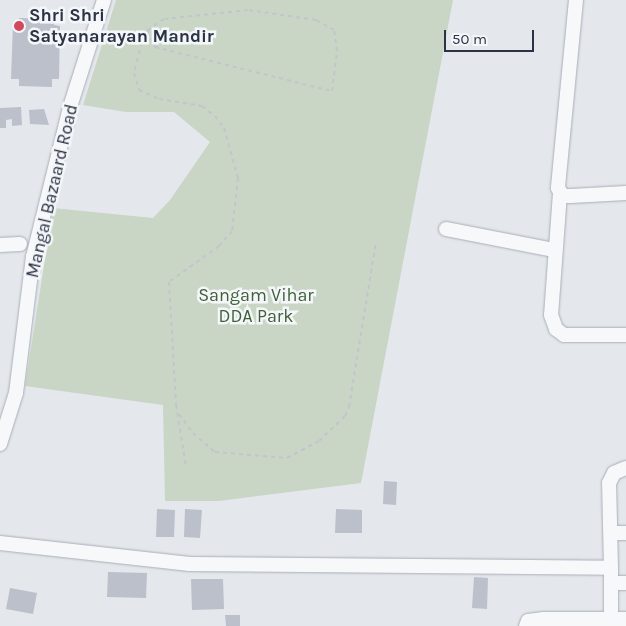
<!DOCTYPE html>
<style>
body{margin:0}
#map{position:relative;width:626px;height:626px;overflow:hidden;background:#e4e7ec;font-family:Karla,sans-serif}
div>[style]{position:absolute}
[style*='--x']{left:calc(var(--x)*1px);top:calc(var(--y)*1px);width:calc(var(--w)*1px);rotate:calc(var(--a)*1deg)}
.green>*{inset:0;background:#c9d6c5}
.building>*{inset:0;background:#bbc0ca}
.path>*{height:2px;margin-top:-1px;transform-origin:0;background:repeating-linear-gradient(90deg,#c2c5cb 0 4px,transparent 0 8px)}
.roads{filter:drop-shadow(0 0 1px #a9aeb7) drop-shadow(0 0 1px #a9aeb7)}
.minor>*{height:14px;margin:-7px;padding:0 7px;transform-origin:7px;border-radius:7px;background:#f7f8fa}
.dots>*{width:14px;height:14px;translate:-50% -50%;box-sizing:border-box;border:2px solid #f4f6f9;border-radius:50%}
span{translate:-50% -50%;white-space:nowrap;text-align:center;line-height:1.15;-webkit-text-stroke:5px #f4f6f9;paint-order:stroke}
.poi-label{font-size:18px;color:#2b3445;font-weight:700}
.left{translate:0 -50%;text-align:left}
.street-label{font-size:18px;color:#2b3445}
.park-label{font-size:18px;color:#3f6138}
.scale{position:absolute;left:444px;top:30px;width:90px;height:22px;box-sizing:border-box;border:2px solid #2b3445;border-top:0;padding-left:6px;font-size:15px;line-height:18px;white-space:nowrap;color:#2b3445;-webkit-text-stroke:4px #f4f6f9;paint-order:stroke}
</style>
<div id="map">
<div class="green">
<div style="clip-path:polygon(116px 0,453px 0,361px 483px,219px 501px,165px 501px,163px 405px,25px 386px,53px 208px,153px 218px,170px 200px,210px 142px,174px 112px,126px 112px,83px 105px)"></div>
</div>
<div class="building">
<div style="clip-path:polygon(19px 18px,55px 19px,54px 25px,60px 26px,59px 79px,52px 79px,52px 87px,19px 86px,19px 79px,11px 79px,13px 24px,18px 25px)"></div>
<div style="clip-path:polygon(21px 107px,22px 125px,12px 126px,12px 119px,6px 120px,6px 128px,0 128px,0 108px)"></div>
<div style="clip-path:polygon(44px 109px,49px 125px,30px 124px,29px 110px)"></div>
<div style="clip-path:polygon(384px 481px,397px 482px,396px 505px,383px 504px)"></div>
<div style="clip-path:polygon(157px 509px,175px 510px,174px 537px,156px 537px)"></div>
<div style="clip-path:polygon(185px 509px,202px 510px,200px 538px,184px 537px)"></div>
<div style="clip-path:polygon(336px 509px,362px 510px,362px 533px,335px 533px)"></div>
<div style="clip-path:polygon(108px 572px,147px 573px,146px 598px,107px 597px)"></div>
<div style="clip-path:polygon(474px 577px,488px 578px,487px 609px,472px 608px)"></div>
<div style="clip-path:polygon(191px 579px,223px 579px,224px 609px,192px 610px)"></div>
<div style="clip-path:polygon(10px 588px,37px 593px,33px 614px,6px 609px)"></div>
<div style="clip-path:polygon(225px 615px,240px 615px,240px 626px,226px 626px)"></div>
</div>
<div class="path">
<div style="--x:147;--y:31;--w:18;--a:63"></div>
<div style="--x:155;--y:47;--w:182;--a:14"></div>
<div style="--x:332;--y:91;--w:40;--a:-82.9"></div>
<div style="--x:337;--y:51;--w:21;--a:-98"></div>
<div style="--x:334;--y:30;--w:21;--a:-151"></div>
<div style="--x:316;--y:20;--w:69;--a:-171.6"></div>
<div style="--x:248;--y:10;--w:84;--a:173.9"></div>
<div style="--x:164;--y:19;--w:17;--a:147"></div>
<div style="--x:150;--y:28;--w:9;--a:131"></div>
<div style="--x:144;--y:35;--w:39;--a:105"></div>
<div style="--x:134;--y:73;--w:18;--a:74"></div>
<div style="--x:139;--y:90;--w:22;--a:24"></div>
<div style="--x:159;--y:99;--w:44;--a:9.2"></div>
<div style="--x:202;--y:106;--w:16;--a:38"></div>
<div style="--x:215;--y:116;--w:15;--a:53"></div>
<div style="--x:224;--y:128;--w:52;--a:74.4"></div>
<div style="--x:238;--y:178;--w:53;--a:96.5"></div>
<div style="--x:232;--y:231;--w:20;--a:131"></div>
<div style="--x:219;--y:246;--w:62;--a:144.2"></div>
<div style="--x:169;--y:282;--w:123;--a:86.7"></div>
<div style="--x:176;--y:405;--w:63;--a:80.8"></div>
<div style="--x:179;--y:414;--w:24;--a:54"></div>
<div style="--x:193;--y:433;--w:29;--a:41"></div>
<div style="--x:215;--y:452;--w:72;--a:4.8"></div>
<div style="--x:287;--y:458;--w:36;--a:-28"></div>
<div style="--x:319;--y:441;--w:36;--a:-44"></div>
<div style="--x:345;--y:416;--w:10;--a:-66"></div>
<div style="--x:349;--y:407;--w:167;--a:-80.7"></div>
</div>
<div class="roads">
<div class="minor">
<div style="--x:576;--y:0;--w:189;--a:95.5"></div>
<div style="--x:558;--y:188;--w:9;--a:58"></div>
<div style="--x:563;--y:196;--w:8;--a:0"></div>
<div style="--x:571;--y:196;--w:55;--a:-3.1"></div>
<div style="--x:560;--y:193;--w:122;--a:94.2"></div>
<div style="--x:551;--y:315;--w:15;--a:70"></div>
<div style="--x:556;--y:329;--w:10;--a:37"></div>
<div style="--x:564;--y:335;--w:62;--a:0"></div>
<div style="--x:446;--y:229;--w:110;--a:11"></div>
<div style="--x:0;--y:245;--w:20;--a:-3"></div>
<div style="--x:0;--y:444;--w:53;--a:-72.6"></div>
<div style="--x:16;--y:393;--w:137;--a:-82.9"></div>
<div style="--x:33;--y:257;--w:154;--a:-76.1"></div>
<div style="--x:70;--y:107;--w:112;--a:-72.4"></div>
<div style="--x:611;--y:533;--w:15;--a:0"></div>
<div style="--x:0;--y:543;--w:191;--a:6.3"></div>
<div style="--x:190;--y:564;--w:421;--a:0.5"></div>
<div style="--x:611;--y:568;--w:85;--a:-91.3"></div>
<div style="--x:609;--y:483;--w:11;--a:-63"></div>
<div style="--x:614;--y:473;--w:13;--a:-23"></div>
<div style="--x:611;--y:568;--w:51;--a:90"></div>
<div style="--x:611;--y:583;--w:15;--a:0"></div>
<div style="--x:526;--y:626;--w:5;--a:-68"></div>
<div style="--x:528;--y:621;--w:16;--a:-7"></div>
<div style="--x:544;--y:619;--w:82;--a:0"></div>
</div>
</div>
<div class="dots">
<div style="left:19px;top:26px;background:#d1495b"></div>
</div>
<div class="poi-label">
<span class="left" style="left:29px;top:26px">Shri Shri<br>Satyanarayan Mandir</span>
</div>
<div class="street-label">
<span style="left:52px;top:191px;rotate:-77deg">Mangal Bazaard Road</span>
</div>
<div class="park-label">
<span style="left:256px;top:306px">Sangam Vihar<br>DDA Park</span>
</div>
<div class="scale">50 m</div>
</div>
